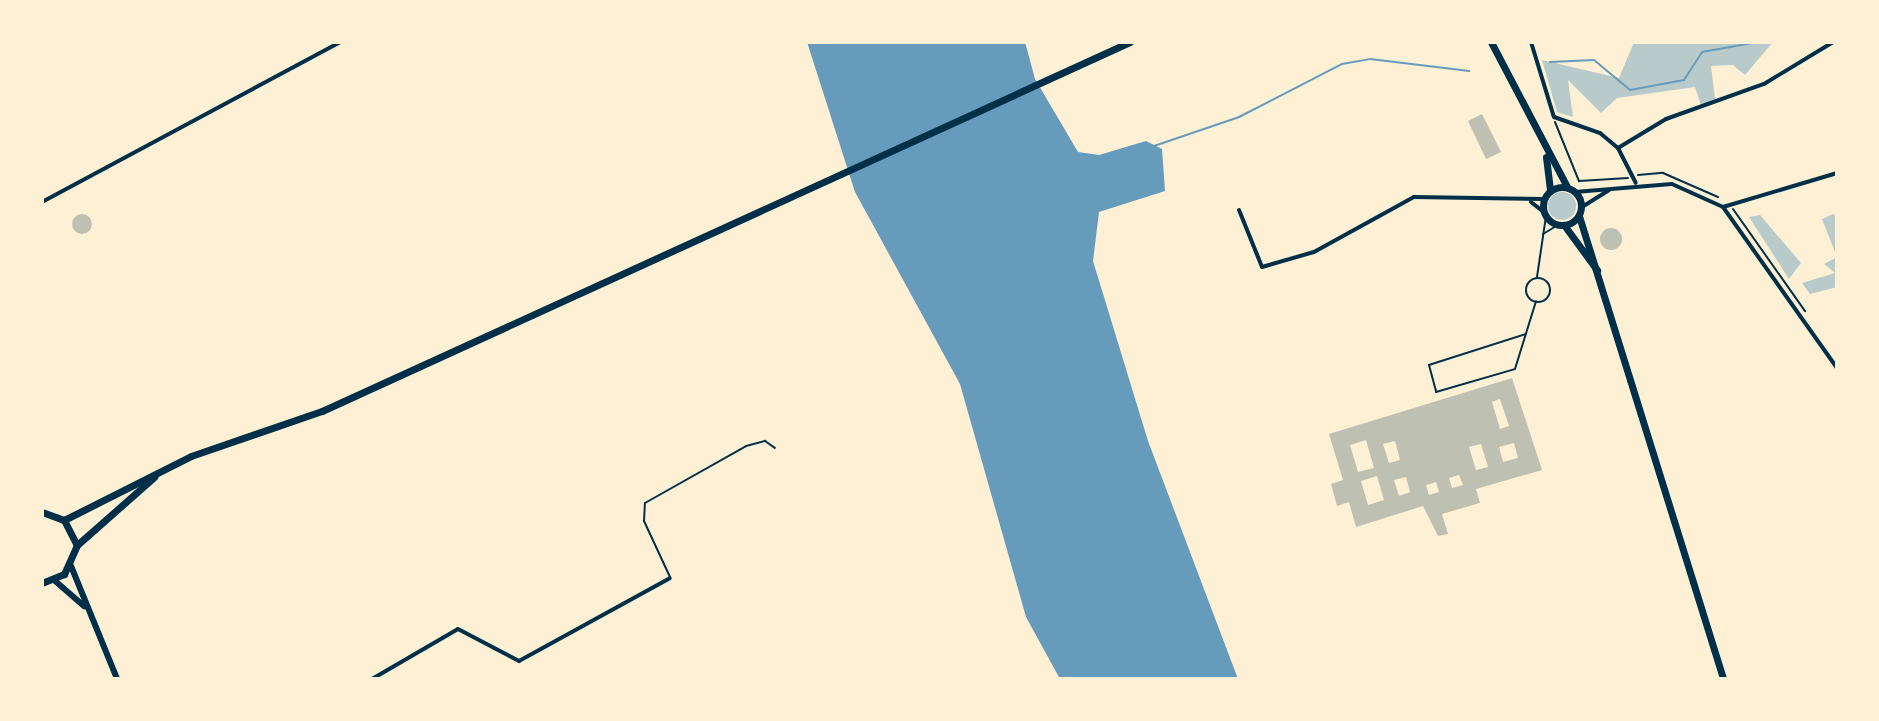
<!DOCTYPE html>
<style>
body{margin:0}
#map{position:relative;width:1879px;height:721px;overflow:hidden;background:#fdf0d5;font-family:Rubik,sans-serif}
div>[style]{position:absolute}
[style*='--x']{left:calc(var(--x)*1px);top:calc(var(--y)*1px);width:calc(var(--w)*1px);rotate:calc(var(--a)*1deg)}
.green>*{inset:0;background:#b9caca}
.round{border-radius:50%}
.water>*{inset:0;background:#669bbc}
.stream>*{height:2px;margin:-1px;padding:0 1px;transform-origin:1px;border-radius:1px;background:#669bbc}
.building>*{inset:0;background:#bec0b2}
.path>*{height:2px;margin:-1px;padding:0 1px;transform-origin:1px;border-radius:1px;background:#003049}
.service>*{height:2px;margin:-1px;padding:0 1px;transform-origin:1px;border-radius:1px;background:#003049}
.service>.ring{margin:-1px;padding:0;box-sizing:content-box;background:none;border:2px solid #003049;border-radius:50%}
.minor>*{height:4px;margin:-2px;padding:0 2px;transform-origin:2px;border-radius:2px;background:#003049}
.secondary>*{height:6px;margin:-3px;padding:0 3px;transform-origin:3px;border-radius:3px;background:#003049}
.primary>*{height:7px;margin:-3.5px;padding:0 3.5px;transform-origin:3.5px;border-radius:3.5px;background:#003049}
.primary>.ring{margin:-3.5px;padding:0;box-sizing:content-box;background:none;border:7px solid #003049;border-radius:50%}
span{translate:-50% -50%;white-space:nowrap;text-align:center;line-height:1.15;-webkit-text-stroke:8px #fdf0d5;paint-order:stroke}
.frame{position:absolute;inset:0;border:44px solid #fdf0d5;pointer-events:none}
</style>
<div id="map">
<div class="green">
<div style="clip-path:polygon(1634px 42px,1773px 42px,1745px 75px,1733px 65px,1711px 66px,1715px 99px,1701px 105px,1695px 87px,1617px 98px,1601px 113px,1568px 80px,1573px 117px,1557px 112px,1542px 60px,1619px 78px)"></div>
<div class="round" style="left:1548px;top:192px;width:28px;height:28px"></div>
<div style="clip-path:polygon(1833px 214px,1837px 217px,1837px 287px,1810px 294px,1802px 283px,1835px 273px,1824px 264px,1837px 257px,1822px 219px)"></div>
<div style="clip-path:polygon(1760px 215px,1801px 263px,1789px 279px,1749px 217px)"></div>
</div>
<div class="water">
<div style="clip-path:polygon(807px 42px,1025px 42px,1035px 79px,1078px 152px,1099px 155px,1146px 141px,1162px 149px,1165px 191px,1099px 212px,1093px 261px,1148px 441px,1238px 679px,1060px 679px,1026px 617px,960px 384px,855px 192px)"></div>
</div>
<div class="stream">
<div style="--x:1550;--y:62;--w:44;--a:-2.6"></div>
<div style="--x:1594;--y:60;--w:47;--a:39.8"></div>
<div style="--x:1630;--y:90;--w:55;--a:-10.5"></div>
<div style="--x:1684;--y:80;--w:33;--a:-57"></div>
<div style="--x:1702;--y:52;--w:57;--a:-10.1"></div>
<div style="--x:1154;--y:146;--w:90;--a:-18.8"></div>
<div style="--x:1239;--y:117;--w:116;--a:-27.2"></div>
<div style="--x:1342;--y:64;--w:28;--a:-10"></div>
<div style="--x:1370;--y:59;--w:100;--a:6.9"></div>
</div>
<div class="building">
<div style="clip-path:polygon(1482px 114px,1501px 152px,1486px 159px,1468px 121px)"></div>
<div class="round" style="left:72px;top:214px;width:20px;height:20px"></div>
<div class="round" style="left:1600px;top:228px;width:22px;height:22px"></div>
<div style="clip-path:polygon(evenodd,1512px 378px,1542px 470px,1476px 489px,1480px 503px,1442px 514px,1448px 534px,1438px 536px,1423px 506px,1356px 527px,1349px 502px,1337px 506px,1331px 484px,1343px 480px,1329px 434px,1512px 378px,1500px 399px,1509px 426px,1500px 429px,1492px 402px,1500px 399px,1512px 378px,1366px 440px,1374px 468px,1358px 472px,1350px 445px,1366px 440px,1512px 378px,1395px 441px,1400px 460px,1389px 463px,1383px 444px,1395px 441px,1512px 378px,1514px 443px,1518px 458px,1503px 462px,1499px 447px,1514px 443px,1512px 378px,1481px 444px,1488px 467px,1476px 470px,1469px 447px,1481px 444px,1512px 378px,1459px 475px,1463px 485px,1452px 488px,1449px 478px,1459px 475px,1512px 378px,1377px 476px,1384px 500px,1368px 505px,1361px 481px,1377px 476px,1512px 378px,1406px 477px,1410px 492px,1399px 496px,1394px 480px,1406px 477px,1512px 378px,1436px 482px,1439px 492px,1429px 495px,1426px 485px,1436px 482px)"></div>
</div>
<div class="path">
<div style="--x:1555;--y:122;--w:64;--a:67.9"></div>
<div style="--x:1579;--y:181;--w:49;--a:-3.5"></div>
<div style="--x:1638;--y:175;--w:25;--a:-5"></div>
<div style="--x:1663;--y:173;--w:60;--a:23.6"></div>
<div style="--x:1733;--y:209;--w:125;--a:54.8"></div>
</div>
<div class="service">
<div style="--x:1543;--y:234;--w:17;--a:-31"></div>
<div style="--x:1537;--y:277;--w:62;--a:-81.6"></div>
<div class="ring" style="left:1526px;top:278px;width:22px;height:22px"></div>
<div style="--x:1526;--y:334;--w:102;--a:162.3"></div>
<div style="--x:1429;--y:365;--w:28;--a:75"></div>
<div style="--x:1436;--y:392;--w:82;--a:-16.2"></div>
<div style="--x:1515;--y:369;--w:71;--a:-72.8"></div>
<div style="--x:670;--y:577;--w:62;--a:-114.9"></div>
<div style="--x:644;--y:521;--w:18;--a:-87"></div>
<div style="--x:645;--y:503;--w:116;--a:-29.4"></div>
<div style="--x:746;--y:446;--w:20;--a:-15"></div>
<div style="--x:765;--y:441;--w:12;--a:35"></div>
</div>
<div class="minor">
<div style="--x:1531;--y:42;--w:78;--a:73"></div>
<div style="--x:1554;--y:117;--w:49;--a:19.2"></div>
<div style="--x:1600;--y:133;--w:23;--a:40"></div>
<div style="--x:1618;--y:148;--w:39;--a:63"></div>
<div style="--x:1618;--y:148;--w:56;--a:-31.1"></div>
<div style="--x:1666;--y:119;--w:104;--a:-19.7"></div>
<div style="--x:1764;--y:84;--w:81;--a:-31.3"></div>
<div style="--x:1575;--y:192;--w:97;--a:-4.7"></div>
<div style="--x:1672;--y:184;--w:56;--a:24.3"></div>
<div style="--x:1723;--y:207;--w:197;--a:54.7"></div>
<div style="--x:42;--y:202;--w:338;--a:-28.2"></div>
<div style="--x:1531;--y:202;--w:16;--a:38"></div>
<div style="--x:1582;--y:207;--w:32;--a:-32"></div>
<div style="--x:1723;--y:207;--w:119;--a:-16.6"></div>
<div style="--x:1239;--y:210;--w:61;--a:68"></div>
<div style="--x:1262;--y:267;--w:54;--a:-16.1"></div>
<div style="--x:1314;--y:252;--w:114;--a:-28.8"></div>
<div style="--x:1414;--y:197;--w:131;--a:0.9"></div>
<div style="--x:372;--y:679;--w:99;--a:-30.2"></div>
<div style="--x:458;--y:629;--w:69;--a:27.7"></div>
<div style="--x:519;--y:661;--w:172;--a:-28.8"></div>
</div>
<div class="secondary">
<div style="--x:71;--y:566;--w:122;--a:67.8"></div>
<div style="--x:54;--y:580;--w:40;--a:41"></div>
</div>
<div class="primary">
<div style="--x:1491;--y:42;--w:164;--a:62.3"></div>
<div style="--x:1546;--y:157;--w:34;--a:83"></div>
<div class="ring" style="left:1543px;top:187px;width:31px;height:31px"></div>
<div style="--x:1579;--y:216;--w:485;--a:72.7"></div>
<div style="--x:1564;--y:225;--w:56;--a:53.7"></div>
<div style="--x:42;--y:512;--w:23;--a:20"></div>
<div style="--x:64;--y:520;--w:28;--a:63"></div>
<div style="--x:77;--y:545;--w:32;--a:114"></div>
<div style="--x:64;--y:574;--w:24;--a:158"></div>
<div style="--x:64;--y:520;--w:142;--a:-26.7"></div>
<div style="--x:191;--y:456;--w:139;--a:-19"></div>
<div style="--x:322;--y:411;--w:888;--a:-24.55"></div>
<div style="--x:77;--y:545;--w:103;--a:-41.4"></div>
</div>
<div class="frame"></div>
</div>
